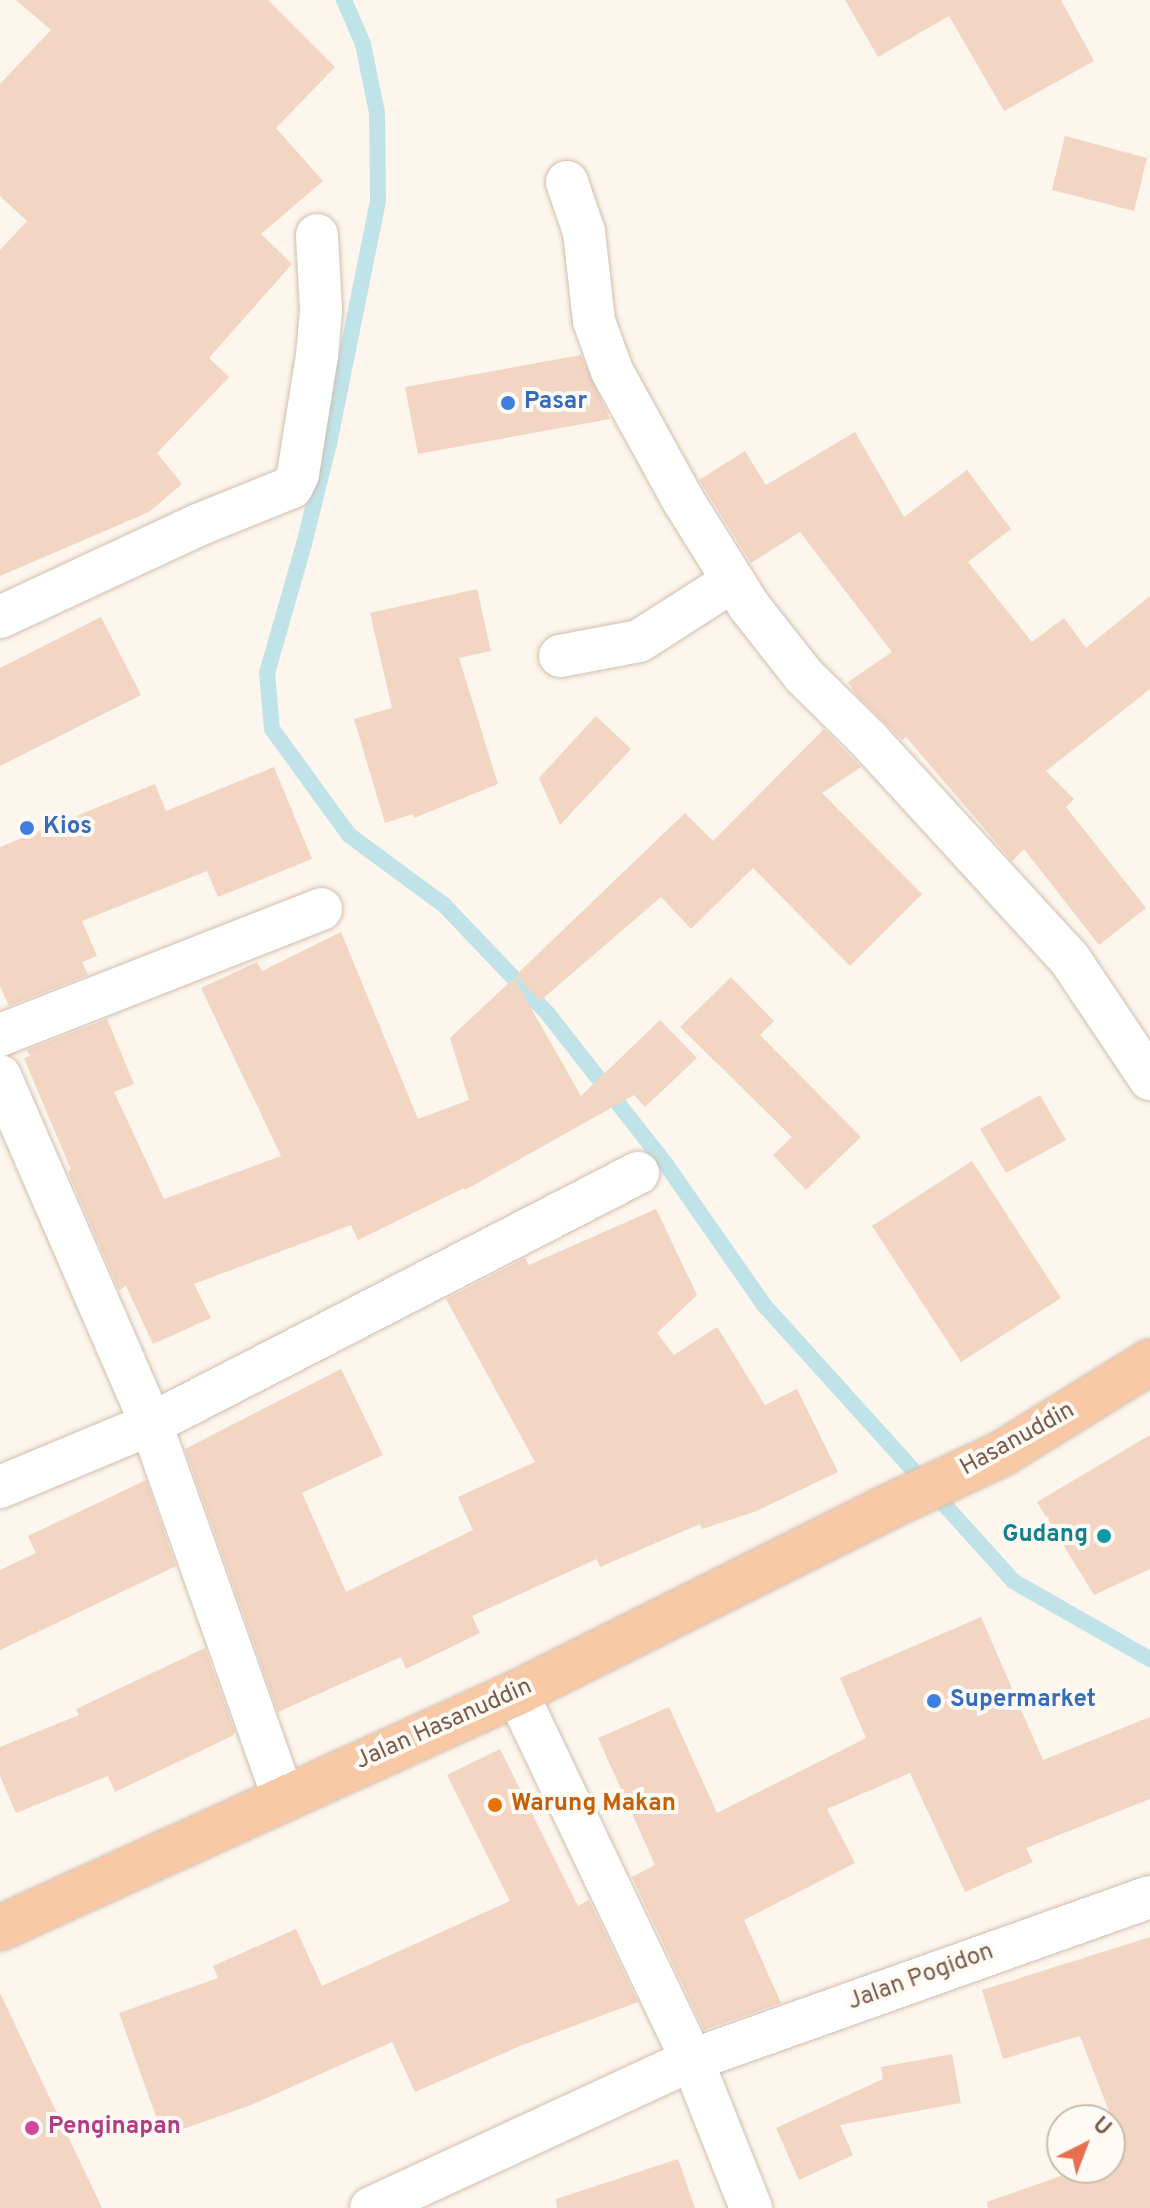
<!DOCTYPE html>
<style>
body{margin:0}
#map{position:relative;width:1150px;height:2208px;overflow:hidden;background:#fdf6ec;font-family:Overpass,sans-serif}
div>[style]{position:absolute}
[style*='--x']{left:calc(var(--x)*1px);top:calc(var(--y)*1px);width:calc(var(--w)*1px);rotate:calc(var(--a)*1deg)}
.stream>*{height:16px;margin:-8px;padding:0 8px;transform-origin:8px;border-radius:8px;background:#bfe3e8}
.building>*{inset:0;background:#f3d5c3}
.roads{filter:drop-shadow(0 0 2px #d1beb0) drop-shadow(0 0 2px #d1beb0)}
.minor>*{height:42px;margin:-21px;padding:0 21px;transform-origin:21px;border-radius:21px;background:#fff}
.trunk>*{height:44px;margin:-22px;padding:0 22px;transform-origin:22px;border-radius:22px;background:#f9c8a4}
.dots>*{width:22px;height:22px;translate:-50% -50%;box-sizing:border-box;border:4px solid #fffaf3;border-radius:50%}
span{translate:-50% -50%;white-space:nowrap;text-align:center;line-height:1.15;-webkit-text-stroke:8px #fffaf3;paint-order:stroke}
.shop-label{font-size:24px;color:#366cbe;font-weight:700}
.left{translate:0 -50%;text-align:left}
.street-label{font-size:24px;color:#7a5c4d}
.culture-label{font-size:24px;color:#0d838f;font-weight:700}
.right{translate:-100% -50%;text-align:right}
.food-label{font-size:24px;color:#c56008;font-weight:700}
.hotel-label{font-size:24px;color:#b23c85;font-weight:700}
.north{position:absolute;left:1046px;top:2104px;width:80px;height:80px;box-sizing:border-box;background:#fffaf3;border:2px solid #cabbb1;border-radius:50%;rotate:42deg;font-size:22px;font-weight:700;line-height:32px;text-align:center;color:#7a5c4d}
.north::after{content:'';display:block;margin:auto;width:28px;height:36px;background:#e76f51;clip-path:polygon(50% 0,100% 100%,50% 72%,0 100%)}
</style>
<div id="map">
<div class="stream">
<div style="--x:344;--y:0;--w:48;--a:66.6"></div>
<div style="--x:363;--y:44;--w:70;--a:78.5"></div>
<div style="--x:377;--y:113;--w:88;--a:89.3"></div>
<div style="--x:378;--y:201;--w:247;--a:101.4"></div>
<div style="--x:329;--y:443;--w:104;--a:103.9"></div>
<div style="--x:304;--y:544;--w:134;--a:106"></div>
<div style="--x:267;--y:673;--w:56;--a:84.9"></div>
<div style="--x:272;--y:729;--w:131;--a:54"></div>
<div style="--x:349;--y:835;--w:118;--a:36.4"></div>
<div style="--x:444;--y:905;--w:151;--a:46.3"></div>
<div style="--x:548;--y:1014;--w:189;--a:51.9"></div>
<div style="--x:665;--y:1163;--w:173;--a:55.1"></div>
<div style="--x:764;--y:1305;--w:372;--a:47.9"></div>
<div style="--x:1013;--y:1581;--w:158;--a:29.7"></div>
</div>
<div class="building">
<div style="clip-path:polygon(16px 0,268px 0,335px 67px,276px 128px,323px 181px,261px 234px,292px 264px,209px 358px,229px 377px,157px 453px,182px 484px,149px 512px,0 576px,0 250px,27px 221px,0 196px,0 84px,51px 30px)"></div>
<div style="clip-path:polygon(845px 0,1061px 0,1094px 61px,1004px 111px,949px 16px,878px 57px)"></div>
<div style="clip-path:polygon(1065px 136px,1147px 158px,1134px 211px,1052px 190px)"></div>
<div style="clip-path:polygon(581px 355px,610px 419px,418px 454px,405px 387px)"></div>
<div style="clip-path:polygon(855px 432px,904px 517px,967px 470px,1011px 529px,968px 562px,1032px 642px,1064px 618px,1086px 648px,1150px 596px,1150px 689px,1046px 771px,1074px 799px,1066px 807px,1146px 908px,1099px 945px,1024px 849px,1012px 861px,906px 737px,902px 740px,856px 694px,848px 682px,892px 652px,800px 532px,751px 563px,699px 480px,745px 451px,766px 485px)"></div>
<div style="clip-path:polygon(477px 589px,491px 651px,459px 658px,498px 784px,414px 818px,413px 814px,385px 823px,354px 719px,392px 708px,370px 613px)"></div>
<div style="clip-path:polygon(101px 617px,141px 695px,0 766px,0 668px)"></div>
<div style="clip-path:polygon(596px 716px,631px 749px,560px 825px,539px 778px)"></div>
<div style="clip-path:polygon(824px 729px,861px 767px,822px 793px,922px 894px,850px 966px,753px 868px,691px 929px,661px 897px,540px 1001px,516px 975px,685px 813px,713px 841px)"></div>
<div style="clip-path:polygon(274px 767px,312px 859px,218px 897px,207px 871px,82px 921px,97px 956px,82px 962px,88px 975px,9px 1006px,0 986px,0 847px,155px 784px,166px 811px)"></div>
<div style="clip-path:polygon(341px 932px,418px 1119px,469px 1100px,450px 1038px,514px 978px,581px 1096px,660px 1020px,697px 1058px,645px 1107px,634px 1095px,465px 1190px,464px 1188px,358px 1240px,351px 1225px,194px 1284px,211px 1318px,153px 1344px,126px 1286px,119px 1290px,68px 1172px,71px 1170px,24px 1058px,30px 1056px,27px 1050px,107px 1019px,134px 1084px,114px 1092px,164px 1199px,281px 1156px,201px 988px,257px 962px,262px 971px)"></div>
<div style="clip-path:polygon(731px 977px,774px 1021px,760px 1035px,861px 1137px,806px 1190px,773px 1155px,792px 1137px,680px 1027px)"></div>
<div style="clip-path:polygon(1040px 1095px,1066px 1140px,1006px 1173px,980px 1129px)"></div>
<div style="clip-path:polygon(972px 1161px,1061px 1298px,961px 1362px,872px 1226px)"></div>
<div style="clip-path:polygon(656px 1209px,697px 1295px,657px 1333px,674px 1355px,717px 1327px,765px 1405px,797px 1389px,838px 1472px,754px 1512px,702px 1529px,700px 1524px,600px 1567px,597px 1559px,472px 1616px,480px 1633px,406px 1669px,401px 1657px,278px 1712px,185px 1449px,341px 1369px,383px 1455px,302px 1493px,346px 1592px,473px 1530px,458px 1497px,535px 1462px,446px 1299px,525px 1258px,529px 1265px)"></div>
<div style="clip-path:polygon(1150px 1435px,1150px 1569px,1094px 1595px,1037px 1502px)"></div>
<div style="clip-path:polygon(146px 1480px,176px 1566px,0 1650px,0 1570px,36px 1553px,28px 1536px)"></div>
<div style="clip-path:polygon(981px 1617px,1043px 1760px,1150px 1717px,1150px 1799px,1026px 1848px,1033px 1862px,965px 1892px,910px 1773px,827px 1809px,855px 1863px,744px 1920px,781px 2003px,704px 2030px,632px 1877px,655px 1865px,598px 1738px,669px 1707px,717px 1813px,866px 1738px,840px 1678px)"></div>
<div style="clip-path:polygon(205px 1648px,235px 1732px,232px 1736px,115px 1792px,108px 1776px,16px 1813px,0 1776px,0 1747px,79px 1715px,76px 1709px)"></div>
<div style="clip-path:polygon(500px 1749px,578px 1906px,589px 1900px,638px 2002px,520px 2046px,415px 2092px,392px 2042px,251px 2105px,163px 2136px,119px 2013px,218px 1978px,213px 1966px,296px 1929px,322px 1986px,510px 1901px,447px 1775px)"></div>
<div style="clip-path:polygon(1150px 1937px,1150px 2208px,988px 2208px,987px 2202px,1083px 2168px,1110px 2168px,1110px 2158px,1125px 2153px,1080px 2036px,1003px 2059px,982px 1990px)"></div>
<div style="clip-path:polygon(0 1993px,102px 2208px,0 2208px)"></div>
<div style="clip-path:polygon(952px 2054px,961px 2103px,840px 2125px,853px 2155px,799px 2180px,776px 2128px,883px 2079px,881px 2067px)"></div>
<div style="clip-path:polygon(678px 2159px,695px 2208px,557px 2208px,556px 2199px)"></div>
</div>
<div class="roads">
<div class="minor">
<div style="--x:567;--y:182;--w:53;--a:71.2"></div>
<div style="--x:584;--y:232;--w:90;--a:83.6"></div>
<div style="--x:594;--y:321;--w:53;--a:70.2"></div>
<div style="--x:612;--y:371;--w:147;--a:61.2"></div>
<div style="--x:683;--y:500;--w:125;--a:58.1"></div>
<div style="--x:749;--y:606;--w:89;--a:51.8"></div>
<div style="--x:804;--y:676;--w:90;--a:44.5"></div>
<div style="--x:868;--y:739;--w:297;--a:47.5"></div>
<div style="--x:1069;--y:958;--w:146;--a:56.2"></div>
<div style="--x:0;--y:617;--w:218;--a:-24.9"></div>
<div style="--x:198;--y:525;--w:101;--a:-22"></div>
<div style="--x:292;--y:487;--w:14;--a:-65"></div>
<div style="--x:298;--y:474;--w:120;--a:-80.9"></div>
<div style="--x:317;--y:356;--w:46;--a:-85"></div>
<div style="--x:321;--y:310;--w:75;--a:-93.1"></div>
<div style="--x:560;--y:656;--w:80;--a:-10.8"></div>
<div style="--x:639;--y:641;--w:112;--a:-32.6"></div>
<div style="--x:0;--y:1035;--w:345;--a:-21.4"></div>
<div style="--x:0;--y:1076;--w:379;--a:66.5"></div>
<div style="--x:151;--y:1424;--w:396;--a:70.5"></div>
<div style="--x:0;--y:1487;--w:164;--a:-22.6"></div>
<div style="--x:151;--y:1424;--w:548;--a:-27.27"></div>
<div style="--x:371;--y:2208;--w:353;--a:-24.8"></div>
<div style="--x:692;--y:2060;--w:407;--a:-115.5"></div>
<div style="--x:751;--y:2208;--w:159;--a:-111.7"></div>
<div style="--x:692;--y:2060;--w:486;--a:-19.6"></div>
</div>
<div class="trunk">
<div style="--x:0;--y:1928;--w:568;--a:-24.44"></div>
<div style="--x:517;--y:1693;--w:408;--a:-26.6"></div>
<div style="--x:882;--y:1510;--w:134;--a:-25.2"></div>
<div style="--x:1003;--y:1453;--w:173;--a:-31.8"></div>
</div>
</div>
<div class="dots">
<div style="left:508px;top:403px;background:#3f7fe0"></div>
<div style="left:27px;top:828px;background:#3f7fe0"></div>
<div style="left:1104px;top:1536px;background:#0f9aa8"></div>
<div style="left:934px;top:1701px;background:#3f7fe0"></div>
<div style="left:495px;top:1805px;background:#e8710a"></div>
<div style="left:32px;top:2128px;background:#d1479c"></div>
</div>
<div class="shop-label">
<span class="left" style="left:524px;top:403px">Pasar</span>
<span class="left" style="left:43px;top:828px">Kios</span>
<span class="left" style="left:950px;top:1701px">Supermarket</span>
</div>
<div class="street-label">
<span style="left:1018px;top:1440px;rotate:-29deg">Hasanuddin</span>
<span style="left:444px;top:1725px;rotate:-24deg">Jalan Hasanuddin</span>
<span style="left:921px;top:1978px;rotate:-20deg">Jalan Pogidon</span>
</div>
<div class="culture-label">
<span class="right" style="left:1088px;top:1536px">Gudang</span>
</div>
<div class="food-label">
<span class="left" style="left:511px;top:1805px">Warung Makan</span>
</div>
<div class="hotel-label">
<span class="left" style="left:48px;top:2128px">Penginapan</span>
</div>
<div class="north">U</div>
</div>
